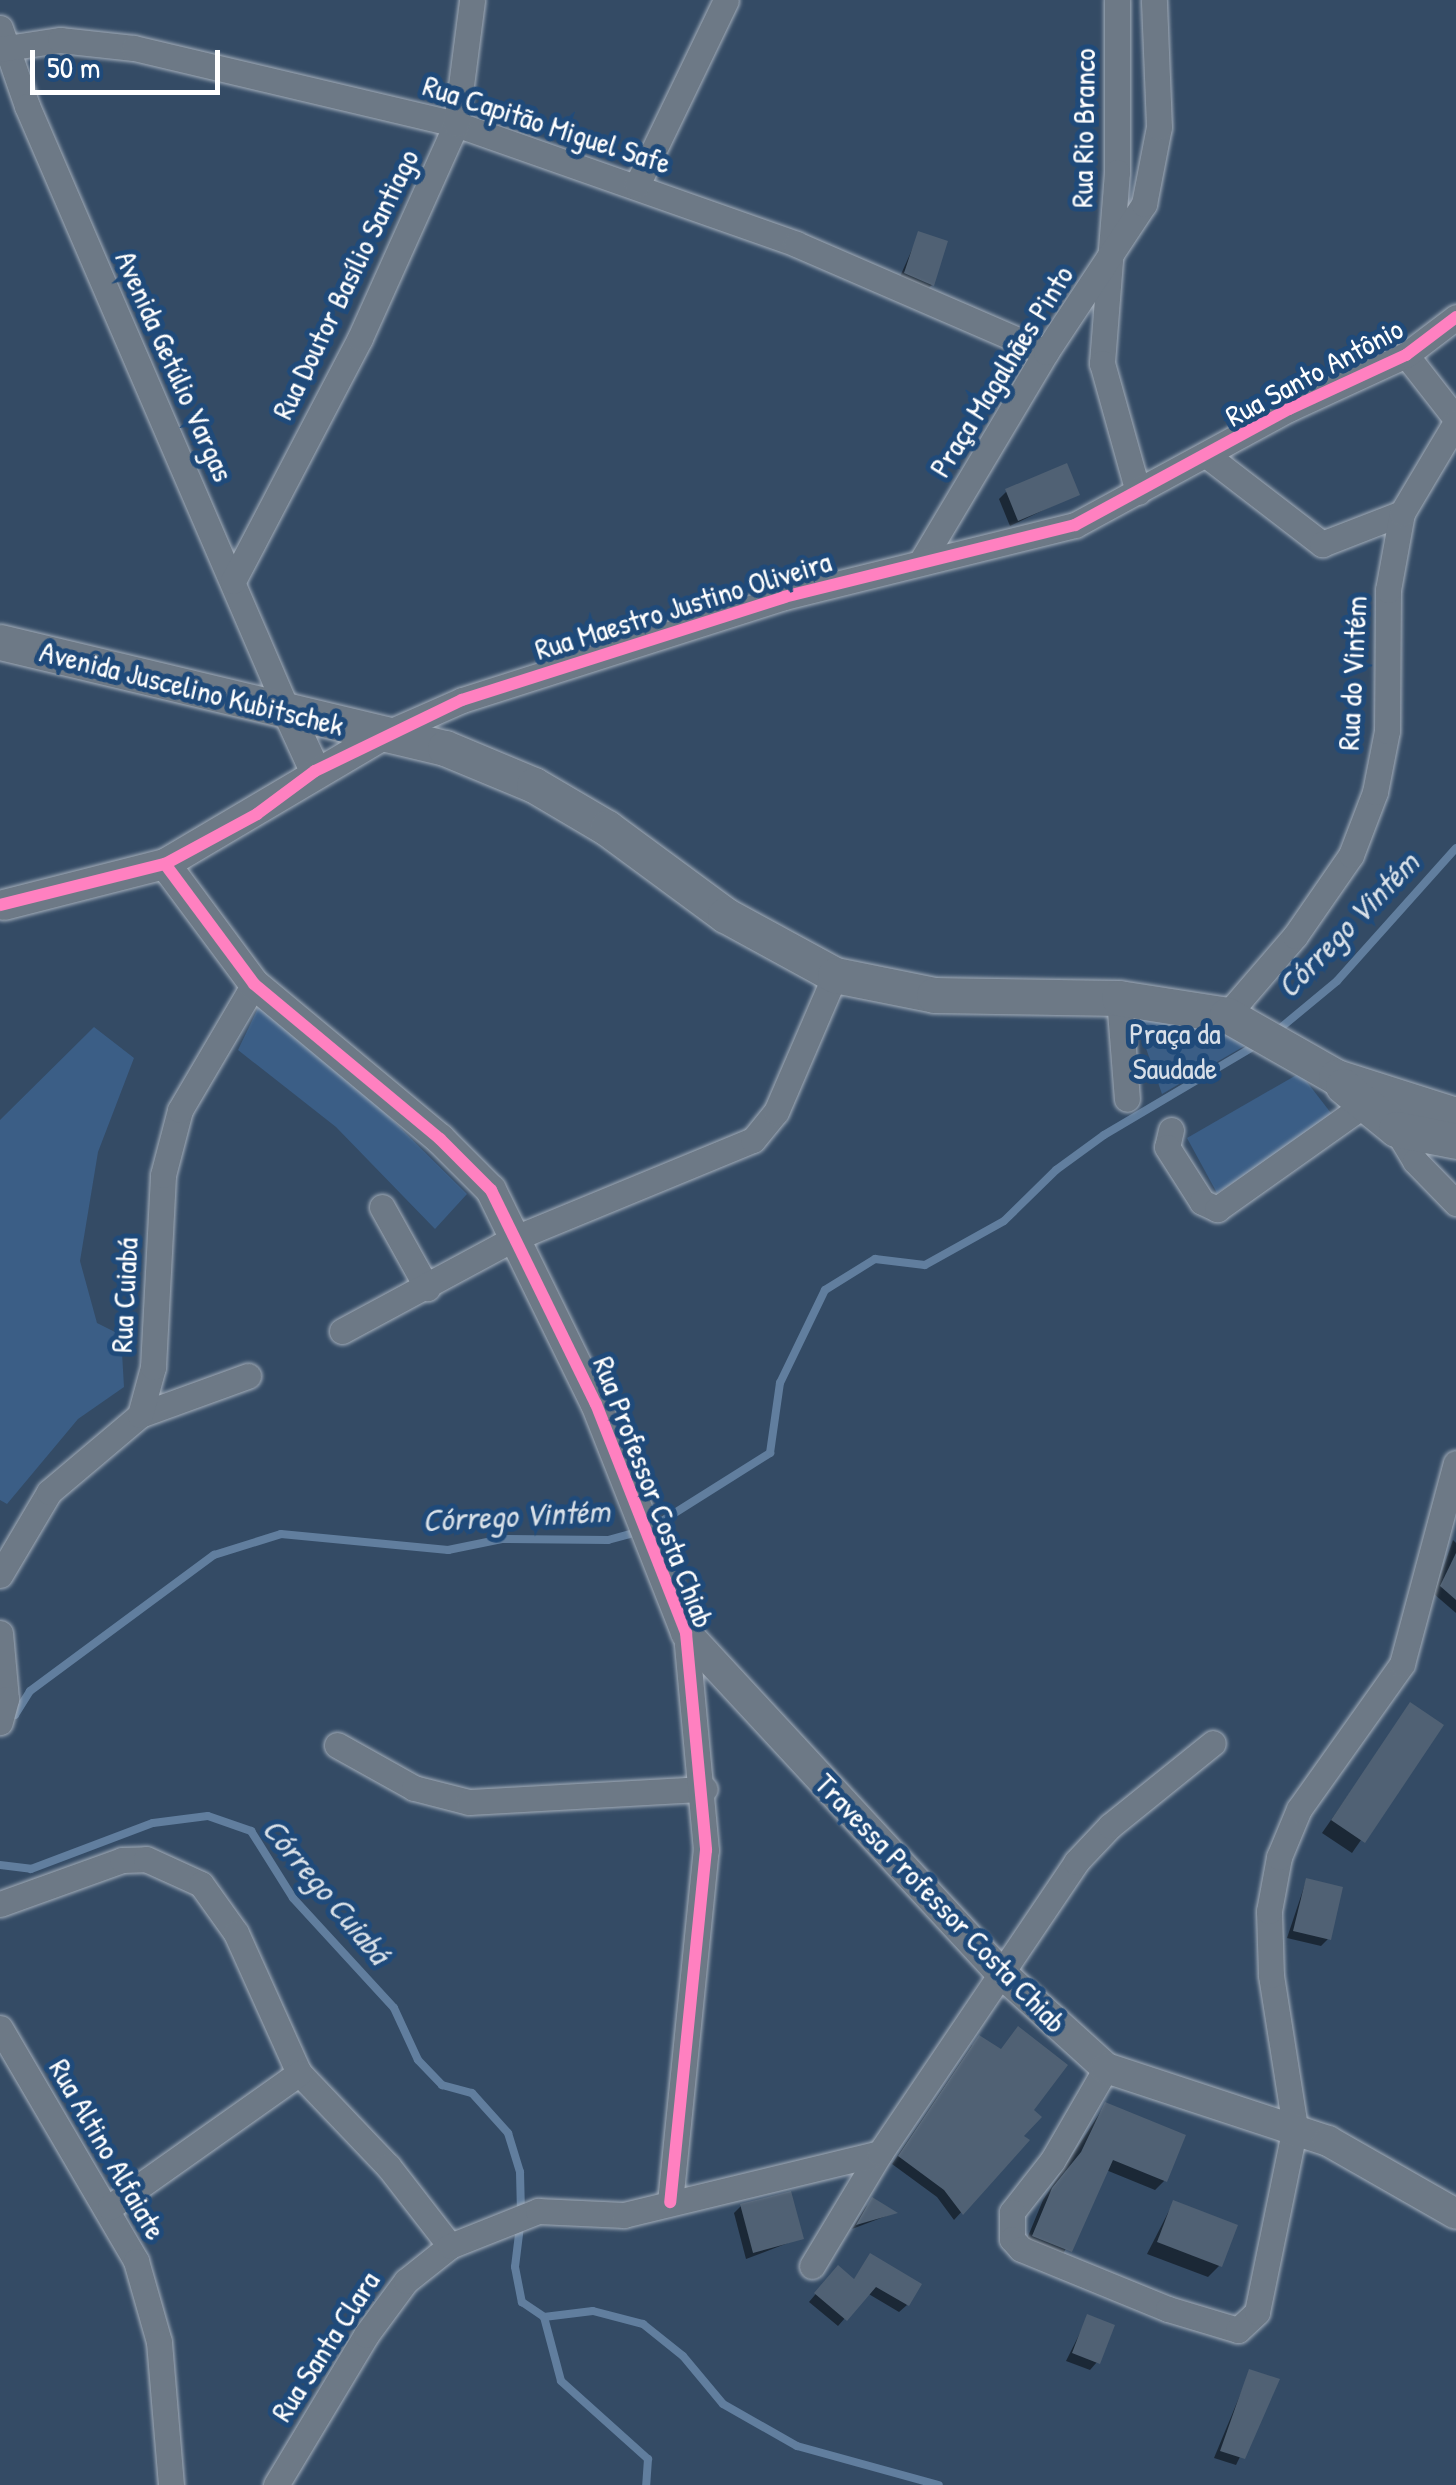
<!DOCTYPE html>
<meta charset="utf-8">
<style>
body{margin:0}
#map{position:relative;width:1456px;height:2485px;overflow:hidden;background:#344b65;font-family:"Patrick Hand",sans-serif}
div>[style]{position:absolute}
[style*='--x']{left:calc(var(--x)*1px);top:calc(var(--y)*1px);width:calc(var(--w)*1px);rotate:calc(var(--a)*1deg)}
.green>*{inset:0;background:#3b5e86}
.shadow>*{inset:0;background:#0007}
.stream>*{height:8px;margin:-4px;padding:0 4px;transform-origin:4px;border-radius:4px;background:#617e9e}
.building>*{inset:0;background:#506174}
.roads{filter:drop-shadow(0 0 2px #a4aeba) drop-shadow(0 0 2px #a4aeba)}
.minor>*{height:25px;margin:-12.5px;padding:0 12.5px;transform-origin:12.5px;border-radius:12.5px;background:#6d7986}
.tertiary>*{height:30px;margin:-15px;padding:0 15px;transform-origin:15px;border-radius:15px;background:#6d7986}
.secondary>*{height:35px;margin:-17.5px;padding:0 17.5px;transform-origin:17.5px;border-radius:17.5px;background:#6d7986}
.cycleway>*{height:12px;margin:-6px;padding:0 6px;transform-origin:6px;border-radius:6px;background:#ff80c0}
span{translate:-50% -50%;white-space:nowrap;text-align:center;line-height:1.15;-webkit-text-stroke:10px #1f4a7a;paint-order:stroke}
.street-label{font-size:30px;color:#fff}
.park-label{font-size:30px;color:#d8dfe8}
.water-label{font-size:32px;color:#d8e0e8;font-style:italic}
.scale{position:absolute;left:30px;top:50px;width:190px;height:45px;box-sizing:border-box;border:5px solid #fff;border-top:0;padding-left:12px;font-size:30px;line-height:35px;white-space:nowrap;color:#fff;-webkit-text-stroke:8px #1f4a7a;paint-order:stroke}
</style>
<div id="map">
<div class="green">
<div style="clip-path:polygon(259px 1006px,361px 1089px,467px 1194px,435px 1229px,336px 1127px,238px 1050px)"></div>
<div style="clip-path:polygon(1134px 1014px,1183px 1020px,1253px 1041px,1162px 1094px)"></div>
<div style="clip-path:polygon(94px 1027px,134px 1058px,98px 1152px,80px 1261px,97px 1323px,121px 1335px,124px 1387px,78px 1419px,7px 1504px,0 1500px,0 1120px)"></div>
<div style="clip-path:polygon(1300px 1073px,1334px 1117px,1217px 1193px,1187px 1138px)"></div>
</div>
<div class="shadow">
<div style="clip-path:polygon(919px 234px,932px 285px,924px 292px,898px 281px)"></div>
<div style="clip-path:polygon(1006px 492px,1077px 494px,1010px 526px,999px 499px)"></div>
<div style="clip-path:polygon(1453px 1540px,1456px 1543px,1456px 1613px,1434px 1594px)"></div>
<div style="clip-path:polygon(1410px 1706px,1440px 1726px,1352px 1853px,1322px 1833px)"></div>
<div style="clip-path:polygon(1306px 1881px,1329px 1938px,1321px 1946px,1287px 1938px)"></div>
<div style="clip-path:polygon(972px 2045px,1000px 2051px,1030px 2110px,1021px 2136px,1026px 2141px,954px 2220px,937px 2197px,892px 2164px)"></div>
<div style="clip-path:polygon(1105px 2105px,1165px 2180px,1155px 2190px,1106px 2170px,1060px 2260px,1024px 2246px,1043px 2200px)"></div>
<div style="clip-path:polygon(873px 2200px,894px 2213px,852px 2229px,865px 2208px)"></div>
<div style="clip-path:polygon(1173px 2203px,1220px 2265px,1208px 2277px,1147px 2254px)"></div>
<div style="clip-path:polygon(741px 2206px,801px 2238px,746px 2259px,734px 2213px)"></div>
<div style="clip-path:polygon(870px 2256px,907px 2305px,899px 2312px,867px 2293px,838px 2326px,809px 2302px,831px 2276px,853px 2281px)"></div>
<div style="clip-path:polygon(1088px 2317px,1097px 2362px,1090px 2370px,1066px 2361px)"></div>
<div style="clip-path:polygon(1250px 2371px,1277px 2381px,1236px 2465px,1214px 2458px)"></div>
</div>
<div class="stream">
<div style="--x:1278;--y:1030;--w:77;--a:-39.7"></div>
<div style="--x:1337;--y:981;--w:178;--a:-48.2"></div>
<div style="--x:651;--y:1528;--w:141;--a:-32.2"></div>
<div style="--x:770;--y:1453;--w:71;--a:-81.9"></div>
<div style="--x:780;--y:1383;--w:103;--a:-64.2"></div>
<div style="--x:825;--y:1290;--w:59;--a:-31.8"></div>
<div style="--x:875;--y:1259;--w:50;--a:6.8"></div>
<div style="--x:925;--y:1265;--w:90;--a:-29.1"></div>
<div style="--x:1004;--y:1221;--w:73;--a:-44.4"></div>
<div style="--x:1056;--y:1170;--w:59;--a:-36.1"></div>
<div style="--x:1104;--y:1135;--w:179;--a:-30.6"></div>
<div style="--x:6;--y:1717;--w:9;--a:-13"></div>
<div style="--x:15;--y:1715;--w:28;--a:-58"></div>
<div style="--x:30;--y:1691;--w:229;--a:-36.5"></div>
<div style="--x:214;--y:1555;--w:70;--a:-17.4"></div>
<div style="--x:281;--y:1534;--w:168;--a:5.5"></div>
<div style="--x:448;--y:1550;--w:55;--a:-11.5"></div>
<div style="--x:502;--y:1539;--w:106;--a:0.5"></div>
<div style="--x:608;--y:1540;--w:31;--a:-15"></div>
<div style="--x:0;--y:1865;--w:31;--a:7"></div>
<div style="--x:31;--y:1869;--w:130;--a:-20.7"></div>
<div style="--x:153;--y:1823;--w:55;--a:-7.3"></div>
<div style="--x:208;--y:1816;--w:46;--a:19.2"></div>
<div style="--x:251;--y:1831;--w:79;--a:57.9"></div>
<div style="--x:293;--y:1898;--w:149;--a:47.4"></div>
<div style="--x:394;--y:2008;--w:57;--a:65.2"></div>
<div style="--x:418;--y:2060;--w:35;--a:46"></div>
<div style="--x:442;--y:2085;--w:31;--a:15"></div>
<div style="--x:472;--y:2093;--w:54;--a:48"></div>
<div style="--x:508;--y:2133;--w:41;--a:72.9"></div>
<div style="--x:520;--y:2172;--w:40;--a:88.6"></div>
<div style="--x:520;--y:2226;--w:41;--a:97"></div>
<div style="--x:515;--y:2267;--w:36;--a:79"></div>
<div style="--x:522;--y:2302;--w:27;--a:34"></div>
<div style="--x:544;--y:2317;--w:49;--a:-7"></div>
<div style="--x:593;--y:2311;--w:52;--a:14.6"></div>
<div style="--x:643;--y:2324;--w:51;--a:38.7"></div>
<div style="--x:683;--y:2356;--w:62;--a:50.2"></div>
<div style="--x:723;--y:2404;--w:85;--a:29.6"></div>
<div style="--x:797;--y:2446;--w:147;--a:15.4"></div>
<div style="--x:544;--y:2317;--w:66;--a:75.1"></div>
<div style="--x:561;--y:2381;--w:117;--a:41.9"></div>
<div style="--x:648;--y:2459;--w:26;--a:94"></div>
</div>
<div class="building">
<div style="clip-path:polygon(918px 231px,948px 241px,934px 286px,904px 273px)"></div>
<div style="clip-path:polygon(1067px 463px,1080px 495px,1018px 521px,1005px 489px)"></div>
<div style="clip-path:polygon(1456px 1553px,1456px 1600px,1440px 1586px)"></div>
<div style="clip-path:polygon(1410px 1702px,1444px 1725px,1365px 1843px,1331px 1820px)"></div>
<div style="clip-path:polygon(1306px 1878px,1343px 1887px,1331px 1940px,1293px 1931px)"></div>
<div style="clip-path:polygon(1018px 2026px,1068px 2065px,1034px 2110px,1042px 2117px,1024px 2136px,1030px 2140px,963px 2215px,944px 2190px,898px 2156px,979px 2035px,1001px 2049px)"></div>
<div style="clip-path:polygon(1105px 2102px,1186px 2135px,1167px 2182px,1113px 2160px,1072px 2252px,1032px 2236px,1052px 2188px,1081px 2152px)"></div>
<div style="clip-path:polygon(791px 2191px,804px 2239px,753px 2253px,740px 2204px)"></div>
<div style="clip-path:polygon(872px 2197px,898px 2213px,856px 2225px)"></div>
<div style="clip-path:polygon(1173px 2200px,1238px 2225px,1222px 2267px,1157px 2242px)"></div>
<div style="clip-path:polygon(870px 2253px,922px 2284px,909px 2306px,876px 2287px,847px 2321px,814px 2293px,838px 2265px,854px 2279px)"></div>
<div style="clip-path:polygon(1087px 2314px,1115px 2325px,1100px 2364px,1072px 2353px)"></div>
<div style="clip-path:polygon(1249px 2369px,1280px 2379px,1245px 2459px,1220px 2451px)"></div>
</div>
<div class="roads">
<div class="minor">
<div style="--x:1117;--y:0;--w:172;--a:90"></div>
<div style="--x:1117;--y:172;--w:192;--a:94.5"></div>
<div style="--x:1102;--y:363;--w:134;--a:74.4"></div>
<div style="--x:0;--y:28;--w:83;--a:70.9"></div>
<div style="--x:27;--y:106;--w:658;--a:66.71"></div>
<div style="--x:0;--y:49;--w:61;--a:-8.5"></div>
<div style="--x:60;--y:40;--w:74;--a:6.2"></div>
<div style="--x:134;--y:48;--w:331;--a:13.3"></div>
<div style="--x:456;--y:124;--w:361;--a:19.4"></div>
<div style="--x:796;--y:244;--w:272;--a:23.4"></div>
<div style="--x:637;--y:185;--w:205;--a:-64.3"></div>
<div style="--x:1406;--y:355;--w:81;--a:52"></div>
<div style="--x:1209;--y:457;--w:143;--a:37.6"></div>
<div style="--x:1322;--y:544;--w:86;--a:-21.2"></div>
<div style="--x:921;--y:562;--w:244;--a:-59.2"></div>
<div style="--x:1046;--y:352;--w:178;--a:-56.5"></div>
<div style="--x:1144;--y:204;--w:78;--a:-79"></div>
<div style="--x:1159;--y:127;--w:127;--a:-92.3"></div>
<div style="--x:233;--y:581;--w:274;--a:-62.4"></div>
<div style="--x:360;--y:338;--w:235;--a:-65.8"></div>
<div style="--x:456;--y:124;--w:125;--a:-82.6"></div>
<div style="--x:385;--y:734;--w:84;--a:-23.8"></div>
<div style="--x:462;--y:700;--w:338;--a:-17.7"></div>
<div style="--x:784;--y:597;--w:300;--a:-13.9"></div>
<div style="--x:1075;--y:525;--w:243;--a:-28.5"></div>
<div style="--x:1289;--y:409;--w:129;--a:-24.8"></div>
<div style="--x:1406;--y:355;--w:63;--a:-37.2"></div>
<div style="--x:1119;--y:998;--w:101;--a:85.5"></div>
<div style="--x:1227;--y:1015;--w:104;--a:-49.3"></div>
<div style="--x:1295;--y:936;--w:98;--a:-55.3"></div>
<div style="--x:1351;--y:855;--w:67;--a:-69.1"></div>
<div style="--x:1375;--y:792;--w:62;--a:-78.9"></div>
<div style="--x:1387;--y:731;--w:141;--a:-89.6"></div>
<div style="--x:1388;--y:590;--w:78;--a:-79.7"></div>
<div style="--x:1402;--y:513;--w:106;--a:-59.3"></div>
<div style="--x:1396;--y:1129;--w:37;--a:59"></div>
<div style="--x:1415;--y:1161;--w:59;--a:45.7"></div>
<div style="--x:1171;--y:1130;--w:17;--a:103"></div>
<div style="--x:1167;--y:1147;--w:65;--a:57.5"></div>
<div style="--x:1202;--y:1202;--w:17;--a:25"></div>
<div style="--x:1217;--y:1209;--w:197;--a:-35.3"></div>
<div style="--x:382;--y:1207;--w:93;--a:60.9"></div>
<div style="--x:342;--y:1331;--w:196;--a:-28.3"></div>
<div style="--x:515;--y:1238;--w:257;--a:-22.4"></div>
<div style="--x:753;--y:1140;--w:36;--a:-51"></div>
<div style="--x:776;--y:1112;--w:149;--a:-66.7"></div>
<div style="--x:140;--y:1415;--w:115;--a:-19.9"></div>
<div style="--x:0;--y:1575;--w:96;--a:-59.4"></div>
<div style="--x:49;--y:1492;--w:119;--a:-40.2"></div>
<div style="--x:140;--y:1415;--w:50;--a:-74.8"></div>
<div style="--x:153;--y:1367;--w:192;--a:-87"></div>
<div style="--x:163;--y:1175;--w:67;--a:-75.3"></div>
<div style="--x:180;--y:1110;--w:146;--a:-59.6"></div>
<div style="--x:0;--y:1633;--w:66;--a:84.8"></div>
<div style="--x:6;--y:1699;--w:24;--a:105"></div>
<div style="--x:337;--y:1745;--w:88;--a:29.2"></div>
<div style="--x:414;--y:1788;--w:57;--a:14.3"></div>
<div style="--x:469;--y:1802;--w:236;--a:-3.2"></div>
<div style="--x:0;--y:1904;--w:130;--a:-19.8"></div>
<div style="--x:122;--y:1860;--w:24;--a:-2"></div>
<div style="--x:146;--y:1859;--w:60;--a:24.4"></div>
<div style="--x:201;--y:1884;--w:60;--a:54.5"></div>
<div style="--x:236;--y:1933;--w:154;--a:65.8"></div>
<div style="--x:299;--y:2073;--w:129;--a:46.3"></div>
<div style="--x:388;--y:2166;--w:101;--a:52.2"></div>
<div style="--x:0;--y:2028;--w:270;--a:59.7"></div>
<div style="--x:136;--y:2261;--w:84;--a:74.1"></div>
<div style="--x:159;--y:2342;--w:144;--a:85.2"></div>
<div style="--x:1106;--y:2068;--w:108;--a:120.1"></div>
<div style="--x:1052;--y:2161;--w:65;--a:128.1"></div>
<div style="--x:1012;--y:2212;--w:27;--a:90"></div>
<div style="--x:1012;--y:2239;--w:13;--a:48"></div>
<div style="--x:1021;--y:2249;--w:159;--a:22.2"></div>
<div style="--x:1168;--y:2309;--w:73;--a:16.7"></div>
<div style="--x:1238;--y:2330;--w:26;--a:-43"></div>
<div style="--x:1257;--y:2312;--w:189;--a:-78.4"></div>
<div style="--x:1295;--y:2127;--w:154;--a:-99"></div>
<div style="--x:1271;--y:1975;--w:64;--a:-91.8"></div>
<div style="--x:1269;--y:1911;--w:55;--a:-79.5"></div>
<div style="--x:1279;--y:1857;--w:52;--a:-67.4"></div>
<div style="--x:1299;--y:1809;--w:178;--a:-54.6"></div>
<div style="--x:1402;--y:1664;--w:208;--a:-75"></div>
<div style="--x:670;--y:2202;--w:354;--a:-84.2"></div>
<div style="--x:706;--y:1850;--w:218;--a:-95.3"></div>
<div style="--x:110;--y:2207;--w:232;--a:-35.3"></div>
<div style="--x:812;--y:2266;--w:132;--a:-59"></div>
<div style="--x:276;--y:2485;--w:175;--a:-59"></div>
<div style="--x:366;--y:2335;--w:67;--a:-53.5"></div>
<div style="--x:406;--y:2281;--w:56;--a:-38.5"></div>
<div style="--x:450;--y:2246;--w:95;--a:-21.7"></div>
<div style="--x:538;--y:2211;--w:86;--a:2.7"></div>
<div style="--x:624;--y:2215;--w:263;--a:-13.6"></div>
<div style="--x:880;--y:2153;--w:351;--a:-56"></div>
<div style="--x:1076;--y:1862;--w:50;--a:-46.6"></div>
<div style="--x:1110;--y:1826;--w:132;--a:-38.9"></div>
</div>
<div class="tertiary">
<div style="--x:287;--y:710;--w:67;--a:65.3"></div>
<div style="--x:165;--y:864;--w:149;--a:53.4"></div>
<div style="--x:254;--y:984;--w:242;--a:39.8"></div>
<div style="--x:440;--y:1139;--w:72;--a:45"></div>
<div style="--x:491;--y:1190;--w:238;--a:63.9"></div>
<div style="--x:596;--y:1404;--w:246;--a:68.5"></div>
<div style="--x:686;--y:1633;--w:459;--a:47.2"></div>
<div style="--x:998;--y:1970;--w:146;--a:42.2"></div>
<div style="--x:1106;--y:2068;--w:234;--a:18.2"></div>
<div style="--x:1328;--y:2141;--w:147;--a:29.7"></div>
<div style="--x:4;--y:905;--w:166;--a:-14.3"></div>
<div style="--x:165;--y:864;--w:256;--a:-30.6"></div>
</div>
<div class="secondary">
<div style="--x:0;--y:642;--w:457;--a:13.4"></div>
<div style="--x:445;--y:748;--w:96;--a:22.6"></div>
<div style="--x:534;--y:785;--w:85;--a:30.5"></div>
<div style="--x:607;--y:828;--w:147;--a:36.4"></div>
<div style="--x:725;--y:915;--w:125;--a:28.6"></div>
<div style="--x:835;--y:975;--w:101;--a:11.4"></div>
<div style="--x:934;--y:995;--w:185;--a:0.9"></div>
<div style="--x:1119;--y:998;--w:109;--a:8.9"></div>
<div style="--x:1227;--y:1015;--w:125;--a:29.6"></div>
<div style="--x:1336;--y:1077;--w:126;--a:17.6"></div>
<div style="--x:1343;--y:1086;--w:68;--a:39.1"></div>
<div style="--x:1396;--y:1129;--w:61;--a:11.3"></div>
</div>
</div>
<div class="cycleway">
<div style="--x:165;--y:864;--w:149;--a:53.4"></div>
<div style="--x:254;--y:984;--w:242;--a:39.8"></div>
<div style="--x:440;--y:1139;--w:72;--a:45"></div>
<div style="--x:491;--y:1190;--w:238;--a:63.9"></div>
<div style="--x:596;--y:1404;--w:246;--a:68.5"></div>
<div style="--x:686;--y:1633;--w:218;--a:84.7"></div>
<div style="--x:706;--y:1850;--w:354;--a:95.8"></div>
<div style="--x:0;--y:905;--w:170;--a:-14"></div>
<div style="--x:165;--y:864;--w:105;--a:-28.5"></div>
<div style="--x:257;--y:814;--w:72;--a:-36.6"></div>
<div style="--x:315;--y:771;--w:163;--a:-25.8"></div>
<div style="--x:462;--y:700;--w:338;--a:-17.7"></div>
<div style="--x:784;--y:597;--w:300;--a:-13.9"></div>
<div style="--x:1075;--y:525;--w:243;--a:-28.5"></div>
<div style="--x:1289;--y:409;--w:129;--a:-24.8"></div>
<div style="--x:1406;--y:355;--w:63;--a:-37.2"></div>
</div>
<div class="street-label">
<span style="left:547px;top:124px;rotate:18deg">Rua Capitão Miguel Safe</span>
<span style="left:1083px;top:128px;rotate:-89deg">Rua Rio Branco</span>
<span style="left:345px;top:284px;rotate:-64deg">Rua Doutor Basílio Santiago</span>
<span style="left:175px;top:366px;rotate:66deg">Avenida Getúlio Vargas</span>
<span style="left:1001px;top:371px;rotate:-58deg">Praça Magalhães Pinto</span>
<span style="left:1314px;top:372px;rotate:-28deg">Rua Santo Antônio</span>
<span style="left:683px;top:605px;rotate:-17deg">Rua Maestro Justino Oliveira</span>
<span style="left:1352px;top:673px;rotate:-87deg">Rua do Vintém</span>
<span style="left:192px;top:688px;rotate:14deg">Avenida Juscelino Kubitschek</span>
<span style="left:124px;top:1295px;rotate:-87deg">Rua Cuiabá</span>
<span style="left:654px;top:1492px;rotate:69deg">Rua Professor Costa Chiab</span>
<span style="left:941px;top:1903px;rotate:46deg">Travessa Professor Costa Chiab</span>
<span style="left:108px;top:2149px;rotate:60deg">Rua Altino Alfaiate</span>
<span style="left:325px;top:2346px;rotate:-57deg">Rua Santa Clara</span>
</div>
<div class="park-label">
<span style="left:1175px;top:1050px">Praça da<br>Saudade</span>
</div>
<div class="water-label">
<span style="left:1348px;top:925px;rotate:-46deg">Córrego Vintém</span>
<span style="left:516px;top:1516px;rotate:-3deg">Córrego Vintém</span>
<span style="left:326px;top:1891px;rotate:50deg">Córrego Cuiabá</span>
</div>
<div class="scale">50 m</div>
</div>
